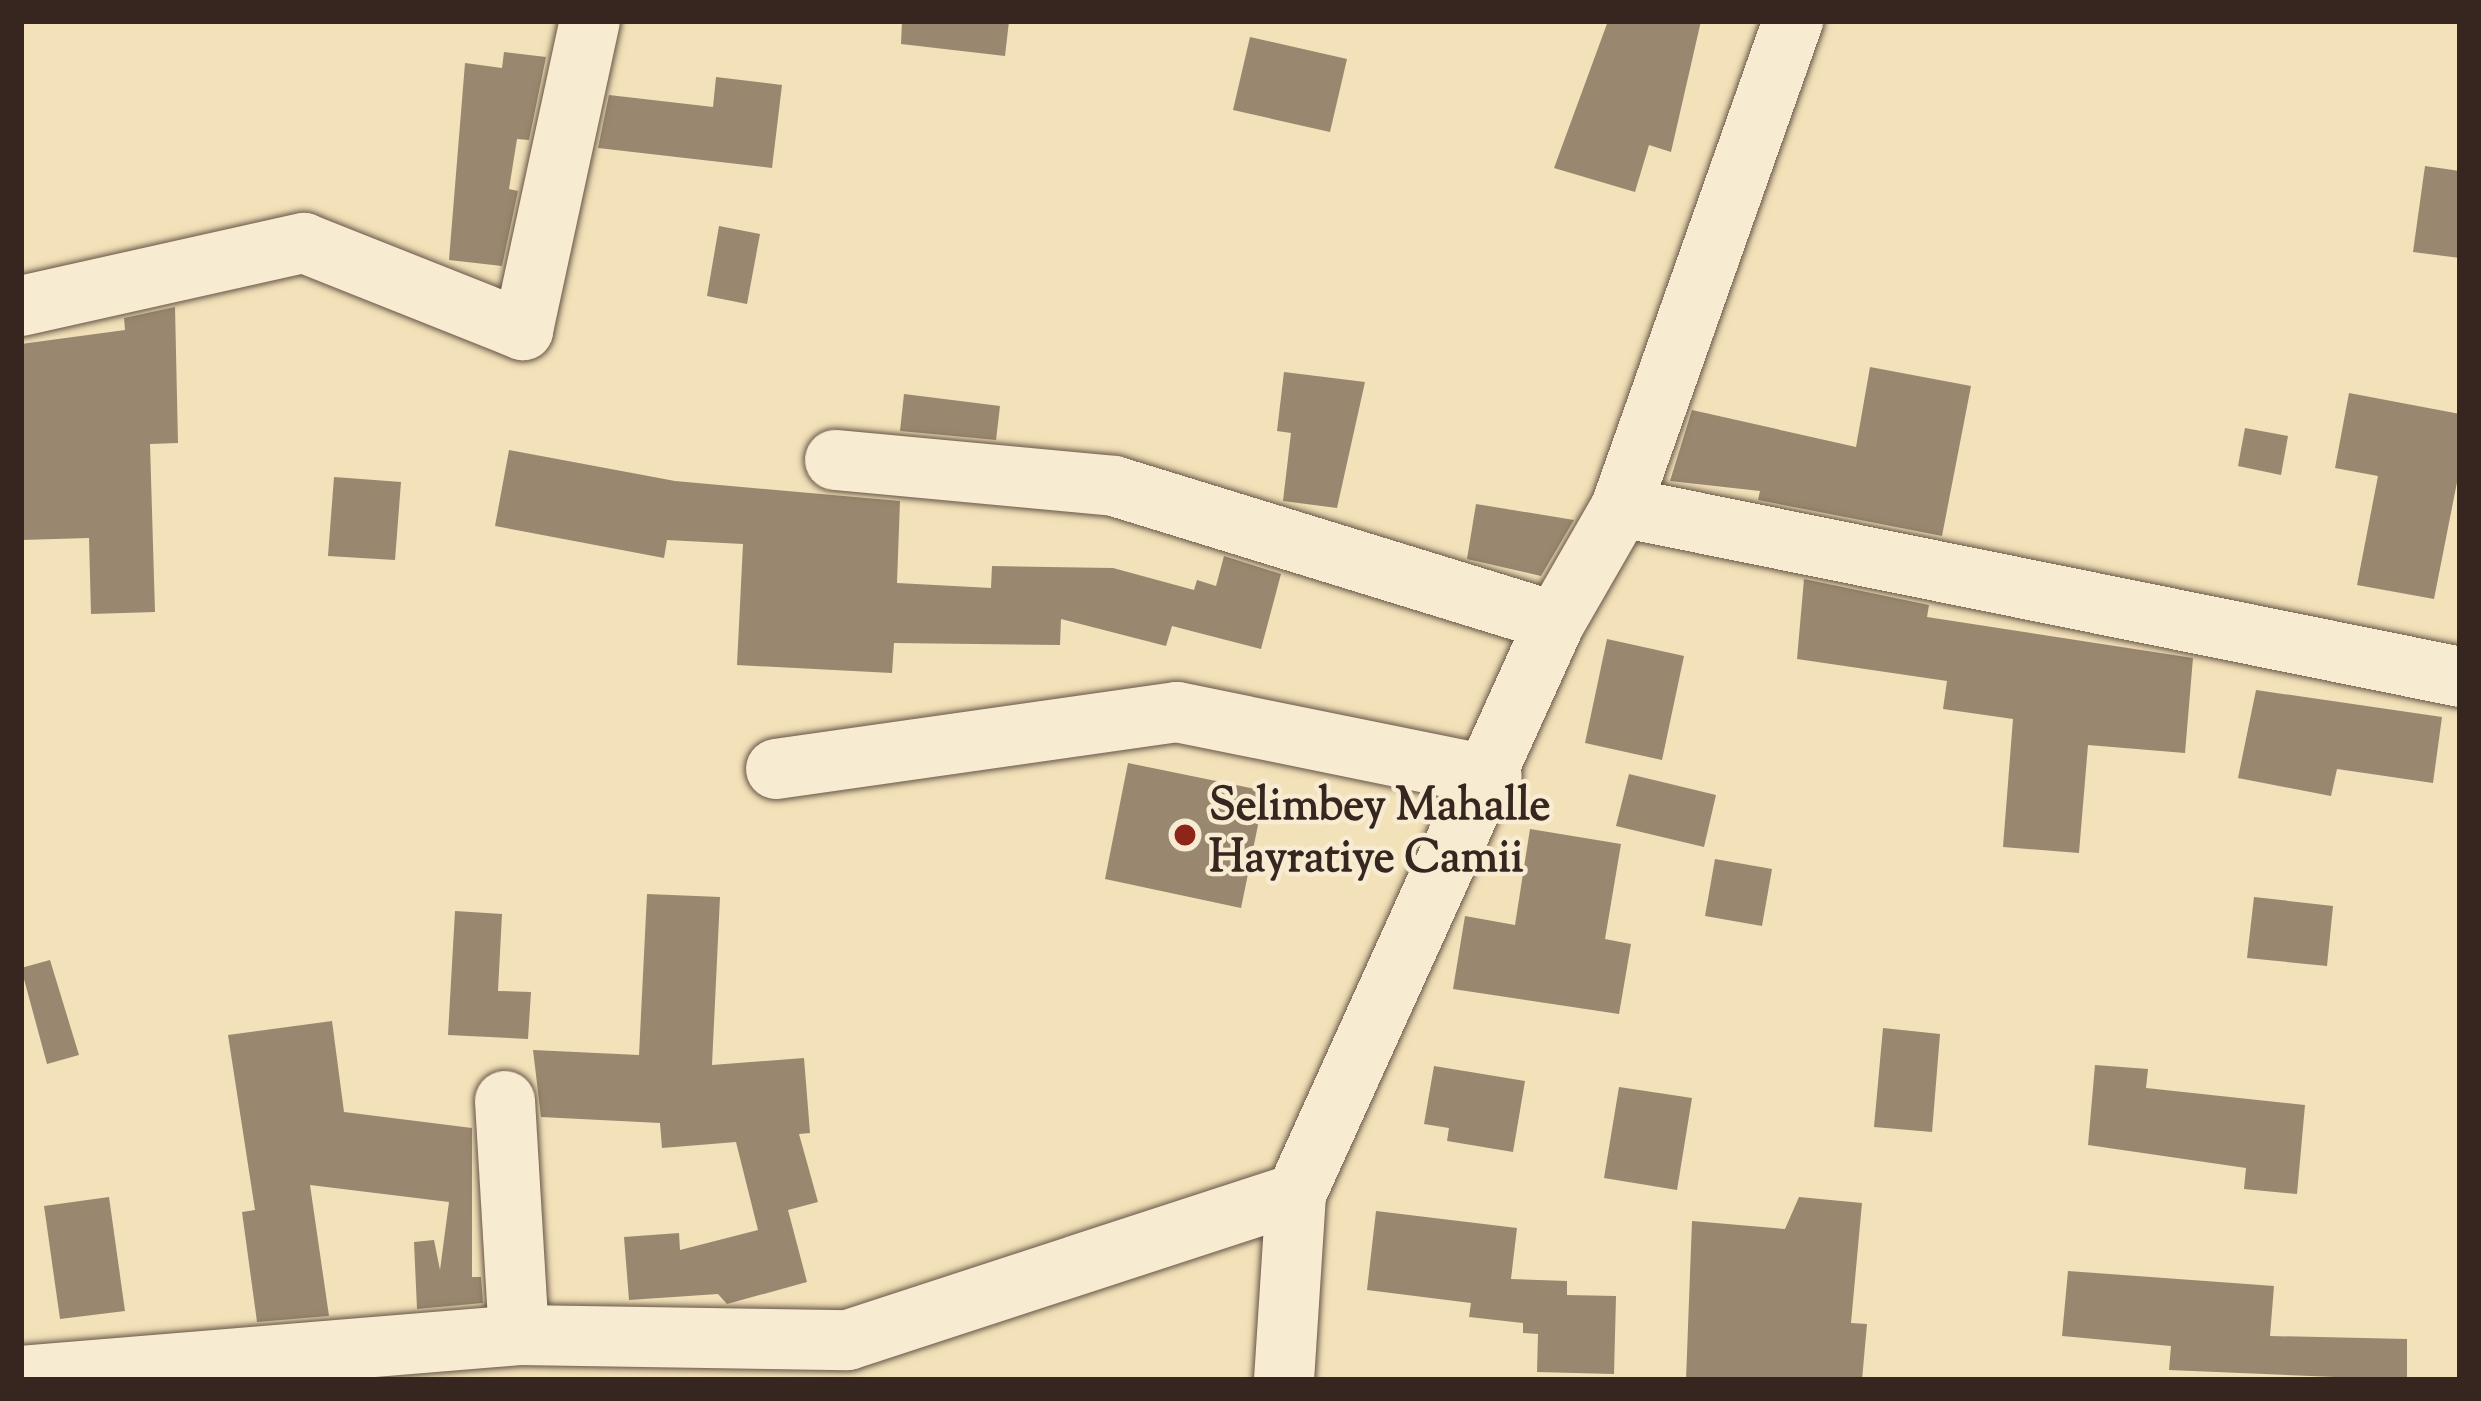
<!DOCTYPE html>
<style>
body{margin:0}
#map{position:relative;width:2481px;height:1401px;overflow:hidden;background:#f3e1b9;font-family:"Sorts Mill Goudy",serif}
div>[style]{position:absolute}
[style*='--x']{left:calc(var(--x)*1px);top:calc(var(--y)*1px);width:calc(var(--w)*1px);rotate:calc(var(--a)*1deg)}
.building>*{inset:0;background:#99876f}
.roads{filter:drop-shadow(0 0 3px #665546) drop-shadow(0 0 3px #665546)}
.minor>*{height:60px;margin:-30px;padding:0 30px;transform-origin:30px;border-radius:30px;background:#f7ecd2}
.dots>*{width:33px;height:33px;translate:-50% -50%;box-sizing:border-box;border:6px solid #f7ecd2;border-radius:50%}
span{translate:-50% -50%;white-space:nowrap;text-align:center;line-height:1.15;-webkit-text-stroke:9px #f7ecd2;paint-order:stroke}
.poi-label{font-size:45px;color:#37261f;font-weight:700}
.left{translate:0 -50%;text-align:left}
.frame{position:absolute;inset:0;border:24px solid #37261f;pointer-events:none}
</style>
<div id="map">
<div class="building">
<div style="clip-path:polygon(902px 21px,1009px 21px,1005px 56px,901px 44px)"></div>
<div style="clip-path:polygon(1608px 21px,1701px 21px,1671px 152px,1649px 145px,1635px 192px,1554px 168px)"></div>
<div style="clip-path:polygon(1250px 37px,1347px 59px,1330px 132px,1233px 110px)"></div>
<div style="clip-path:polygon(504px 52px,546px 57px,529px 140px,517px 139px,509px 189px,518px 191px,502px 266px,449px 260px,465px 63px,502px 68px)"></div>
<div style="clip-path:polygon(716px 77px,782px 85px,772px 168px,598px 148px,609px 95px,713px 107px)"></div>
<div style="clip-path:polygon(2425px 166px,2460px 171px,2460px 258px,2413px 252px)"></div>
<div style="clip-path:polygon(719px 226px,760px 234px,747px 304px,707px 296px)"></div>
<div style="clip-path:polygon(175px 307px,178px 443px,150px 444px,155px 612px,91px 614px,89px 538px,21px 540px,21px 344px,125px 330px,124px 318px)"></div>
<div style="clip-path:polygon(1870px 367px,1971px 386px,1942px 536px,1758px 500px,1760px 491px,1670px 481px,1692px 410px,1856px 447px)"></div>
<div style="clip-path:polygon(1284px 372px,1365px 382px,1337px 508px,1283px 501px,1291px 433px,1277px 431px)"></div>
<div style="clip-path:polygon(2349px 393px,2460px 414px,2460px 467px,2434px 599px,2357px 585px,2378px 476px,2335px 468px)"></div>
<div style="clip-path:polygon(904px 394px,1000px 406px,996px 440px,900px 431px)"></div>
<div style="clip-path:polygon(2245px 428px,2288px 436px,2281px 475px,2238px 466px)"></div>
<div style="clip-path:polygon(509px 450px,675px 481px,900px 501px,897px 583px,991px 588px,992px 566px,1113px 568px,1194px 590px,1197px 580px,1216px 586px,1224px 556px,1281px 574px,1261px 649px,1172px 626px,1166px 646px,1061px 619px,1060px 645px,894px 643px,892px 673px,737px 665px,743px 544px,667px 540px,664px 558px,495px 526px)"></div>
<div style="clip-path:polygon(334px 477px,401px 482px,395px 560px,328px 556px)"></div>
<div style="clip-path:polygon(1476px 504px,1574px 520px,1541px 576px,1467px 559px)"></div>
<div style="clip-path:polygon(1804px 579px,1929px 605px,1927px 617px,2193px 658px,2185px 753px,2088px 745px,2079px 853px,2003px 847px,2013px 719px,1943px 709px,1947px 681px,1797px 659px)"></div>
<div style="clip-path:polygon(1607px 639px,1684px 656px,1662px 760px,1585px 743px)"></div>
<div style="clip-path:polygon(2256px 690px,2442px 717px,2433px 783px,2337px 769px,2331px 796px,2238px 778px)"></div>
<div style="clip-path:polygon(1128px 763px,1265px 791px,1241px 908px,1105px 879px)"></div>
<div style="clip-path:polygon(1629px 774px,1716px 795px,1704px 847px,1616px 826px)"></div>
<div style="clip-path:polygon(1530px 829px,1621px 844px,1605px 939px,1631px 944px,1619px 1014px,1453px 989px,1465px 916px,1515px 925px)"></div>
<div style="clip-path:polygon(1715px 859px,1772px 869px,1762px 926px,1705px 916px)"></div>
<div style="clip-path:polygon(647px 894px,720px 897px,712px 1065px,804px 1058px,810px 1133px,799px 1134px,818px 1202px,788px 1210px,807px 1282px,727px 1304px,718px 1294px,629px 1300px,624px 1237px,679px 1233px,680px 1250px,758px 1230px,736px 1142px,662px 1148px,660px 1123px,541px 1117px,533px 1050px,639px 1055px)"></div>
<div style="clip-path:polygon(2254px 897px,2333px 906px,2327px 966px,2247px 958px)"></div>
<div style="clip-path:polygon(455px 911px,502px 914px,498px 991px,531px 992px,528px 1039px,448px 1035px)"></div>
<div style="clip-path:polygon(50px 960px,79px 1055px,47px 1064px,21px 968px)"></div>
<div style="clip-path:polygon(332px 1021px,344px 1112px,472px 1128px,472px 1277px,481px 1277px,483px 1303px,417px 1309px,414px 1242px,434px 1240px,440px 1270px,449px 1202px,310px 1185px,329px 1316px,257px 1322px,242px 1212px,255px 1210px,228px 1035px)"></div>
<div style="clip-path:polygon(1883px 1028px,1940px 1034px,1932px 1132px,1874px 1127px)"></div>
<div style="clip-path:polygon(2095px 1065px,2148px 1069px,2146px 1088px,2305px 1105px,2297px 1194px,2244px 1189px,2246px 1168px,2088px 1145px)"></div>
<div style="clip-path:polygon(1434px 1066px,1525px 1081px,1513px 1152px,1447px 1141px,1449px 1128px,1424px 1124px)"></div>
<div style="clip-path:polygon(1619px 1087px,1692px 1098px,1677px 1190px,1604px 1178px)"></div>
<div style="clip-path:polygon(109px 1197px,125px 1311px,60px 1319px,44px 1206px)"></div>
<div style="clip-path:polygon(1799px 1197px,1862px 1203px,1851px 1323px,1867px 1324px,1862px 1380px,1686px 1380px,1692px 1221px,1785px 1229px)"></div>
<div style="clip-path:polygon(1376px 1211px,1517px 1228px,1511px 1279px,1567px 1281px,1567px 1295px,1616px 1296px,1614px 1374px,1537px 1372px,1538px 1334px,1523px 1333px,1523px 1323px,1469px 1317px,1471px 1303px,1367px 1290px)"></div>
<div style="clip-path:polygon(2068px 1271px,2274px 1286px,2270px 1336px,2407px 1339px,2407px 1380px,2169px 1370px,2171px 1346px,2062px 1336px)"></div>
</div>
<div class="roads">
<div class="minor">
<div style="--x:21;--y:306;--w:290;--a:-12.6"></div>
<div style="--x:304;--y:243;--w:236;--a:21.7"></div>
<div style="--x:523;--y:330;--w:316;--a:-77.8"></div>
<div style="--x:835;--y:460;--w:280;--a:5.3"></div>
<div style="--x:1114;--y:486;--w:461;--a:17.1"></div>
<div style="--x:1621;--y:507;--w:856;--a:11.45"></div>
<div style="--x:776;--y:769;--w:405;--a:-8.1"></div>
<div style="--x:1177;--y:712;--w:321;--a:11.5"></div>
<div style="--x:505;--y:1101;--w:234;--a:86.6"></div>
<div style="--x:21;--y:1376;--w:500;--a:-4.7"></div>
<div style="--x:519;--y:1335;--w:329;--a:0.9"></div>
<div style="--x:848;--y:1340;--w:471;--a:-18.1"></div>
<div style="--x:1284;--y:1380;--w:186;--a:-86.3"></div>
<div style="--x:1296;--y:1194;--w:628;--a:-65.64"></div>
<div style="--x:1555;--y:622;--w:133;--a:-60.1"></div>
<div style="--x:1621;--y:507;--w:516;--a:-70.51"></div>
</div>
</div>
<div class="dots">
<div style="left:1185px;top:835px;background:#8f2418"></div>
</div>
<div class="poi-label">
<span class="left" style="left:1209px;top:835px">Selimbey Mahalle<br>Hayratiye Camii</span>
</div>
<div class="frame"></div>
</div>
